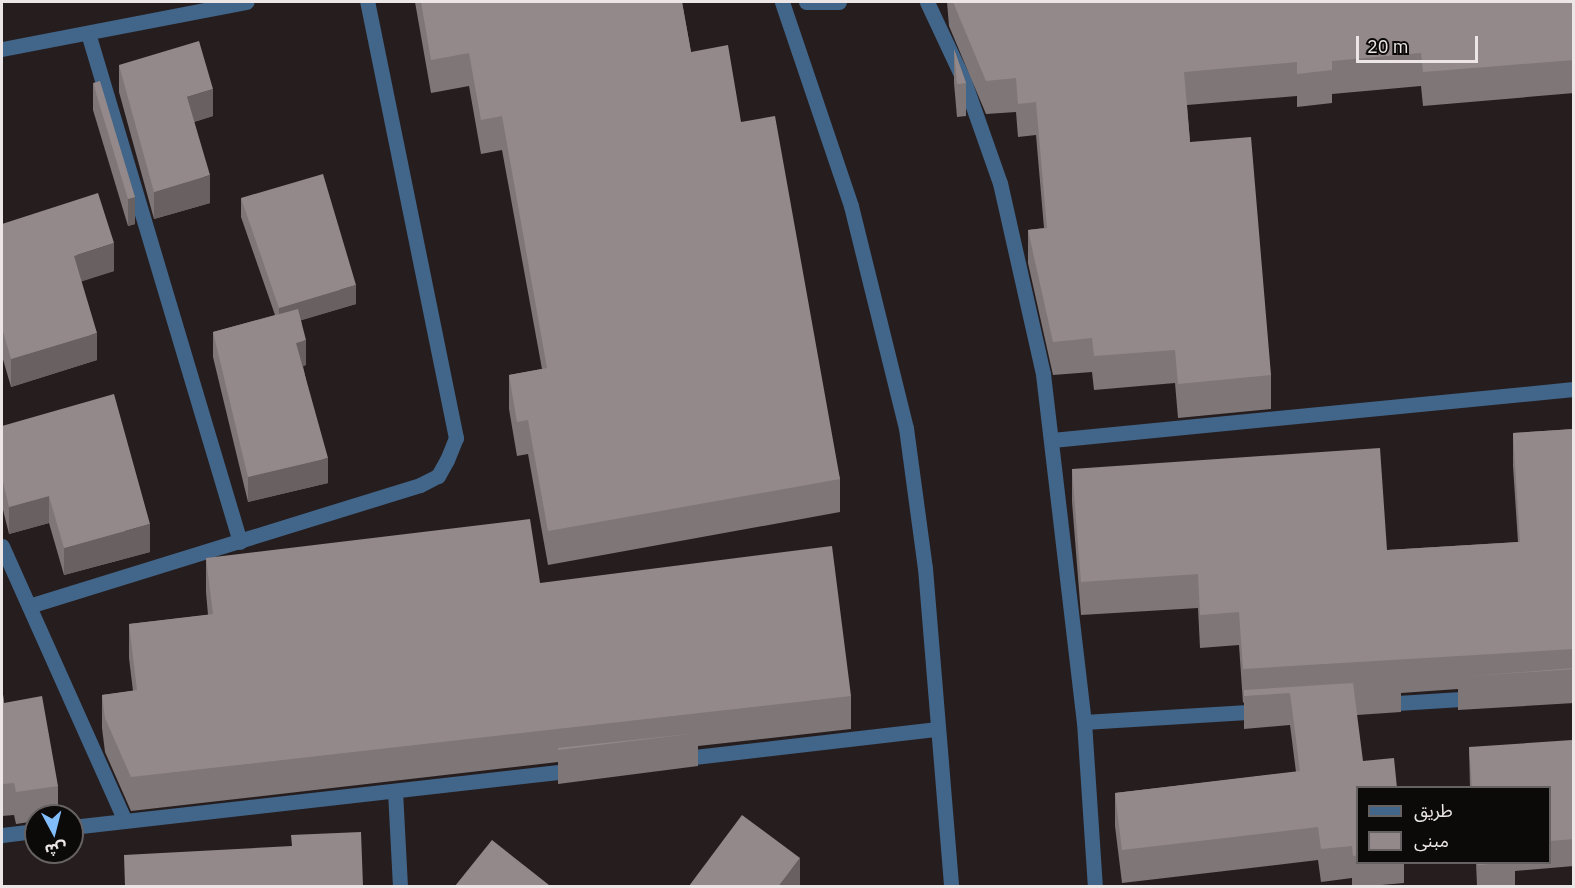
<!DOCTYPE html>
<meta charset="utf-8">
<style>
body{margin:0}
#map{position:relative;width:1575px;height:888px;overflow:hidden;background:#261e1e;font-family:"IBM Plex Sans","Noto Sans Arabic",sans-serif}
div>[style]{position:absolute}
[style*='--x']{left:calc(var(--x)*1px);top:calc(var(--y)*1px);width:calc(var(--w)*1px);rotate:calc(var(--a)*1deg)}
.minor>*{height:15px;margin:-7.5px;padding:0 7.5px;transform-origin:7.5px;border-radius:7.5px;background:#42658a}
.wall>*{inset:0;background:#7f7677}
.shaded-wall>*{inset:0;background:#686061}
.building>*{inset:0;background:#94898a}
span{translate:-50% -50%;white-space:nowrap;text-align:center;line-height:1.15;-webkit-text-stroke:6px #0c0909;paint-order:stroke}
.frame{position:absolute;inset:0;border:3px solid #ece6e7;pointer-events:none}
.legend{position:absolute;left:1356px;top:786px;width:195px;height:78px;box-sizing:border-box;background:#0c0909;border:2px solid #666162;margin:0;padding:8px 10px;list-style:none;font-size:18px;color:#ece6e7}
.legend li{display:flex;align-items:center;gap:12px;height:30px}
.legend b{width:30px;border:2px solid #666162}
.north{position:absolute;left:24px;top:804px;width:60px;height:60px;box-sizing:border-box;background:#0c0909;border:2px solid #666162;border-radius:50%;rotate:173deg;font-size:16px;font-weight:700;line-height:24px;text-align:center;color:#ece6e7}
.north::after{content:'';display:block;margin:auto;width:21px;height:27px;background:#80bdfa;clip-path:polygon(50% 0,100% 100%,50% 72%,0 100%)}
.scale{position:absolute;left:1356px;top:36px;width:122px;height:27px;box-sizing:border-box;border:3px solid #ece6e7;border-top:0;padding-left:8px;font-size:18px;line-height:21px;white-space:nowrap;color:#ece6e7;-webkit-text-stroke:4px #0c0909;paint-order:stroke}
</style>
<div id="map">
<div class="minor">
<div style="--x:782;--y:2;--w:215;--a:71.3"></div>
<div style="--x:851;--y:206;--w:229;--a:76.1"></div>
<div style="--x:906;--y:428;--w:141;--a:82.3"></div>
<div style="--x:925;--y:568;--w:319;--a:85.3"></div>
<div style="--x:806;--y:2;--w:33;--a:0"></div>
<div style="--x:927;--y:2;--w:87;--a:64.9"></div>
<div style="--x:964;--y:81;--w:108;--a:70.6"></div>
<div style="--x:1000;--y:183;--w:196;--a:77.3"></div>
<div style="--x:1043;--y:374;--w:350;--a:83.3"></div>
<div style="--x:1084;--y:722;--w:164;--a:86.2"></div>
<div style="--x:88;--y:33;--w:531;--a:73.37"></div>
<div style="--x:2;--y:49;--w:249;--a:-10.9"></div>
<div style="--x:1052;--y:440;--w:524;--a:-5.58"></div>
<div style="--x:2;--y:546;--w:301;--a:65.9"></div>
<div style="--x:29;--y:606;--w:409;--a:-17.2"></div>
<div style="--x:420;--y:485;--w:20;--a:-27"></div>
<div style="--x:438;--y:476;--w:18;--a:-61"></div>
<div style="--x:447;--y:460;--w:24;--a:-68"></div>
<div style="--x:456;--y:438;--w:445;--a:-101.5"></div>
<div style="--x:1381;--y:704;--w:96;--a:-3.6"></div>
<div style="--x:1084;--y:722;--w:180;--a:-3.5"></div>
<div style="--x:677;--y:759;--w:262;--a:-6.6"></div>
<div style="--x:395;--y:791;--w:95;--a:87"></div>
<div style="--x:72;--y:827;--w:507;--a:-6.45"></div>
<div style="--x:2;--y:835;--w:34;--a:-7"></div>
</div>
<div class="wall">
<div style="clip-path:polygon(415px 2px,682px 2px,691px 52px,741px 122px,840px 479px,840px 512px,548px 565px,528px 454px,517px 456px,509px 409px,509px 375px,542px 369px,502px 150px,481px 154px,469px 86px,431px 93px)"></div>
<div style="clip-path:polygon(947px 2px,1574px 2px,1574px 93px,1423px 106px,1421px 86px,1332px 94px,1332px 103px,1297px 107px,1297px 96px,1187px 105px,1190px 142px,1271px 375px,1271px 409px,1178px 418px,1175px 383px,1094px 390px,1092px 372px,1053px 375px,1028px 263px,1028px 230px,1044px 228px,1036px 135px,1018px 137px,1016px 112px,986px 114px,949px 26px)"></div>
<div style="clip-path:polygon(954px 49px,966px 83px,966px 116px,957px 117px,954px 83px)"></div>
<div style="clip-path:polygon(119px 65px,213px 116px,194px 122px,210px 203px,154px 219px,119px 92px)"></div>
<div style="clip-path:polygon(93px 83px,135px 197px,135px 224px,128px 226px,93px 110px)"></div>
<div style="clip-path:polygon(241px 198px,356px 304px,301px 320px,306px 365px,303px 366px,328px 483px,248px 502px,213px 357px,213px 332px,275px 315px,241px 217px)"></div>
<div style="clip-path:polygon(2px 224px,114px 271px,81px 281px,97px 360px,11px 387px,2px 356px)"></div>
<div style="clip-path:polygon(2px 426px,150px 552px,64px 575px,49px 523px,9px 534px,2px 506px)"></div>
<div style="clip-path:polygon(1574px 429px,1574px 703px,1458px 710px,1458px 689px,1401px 693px,1401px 712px,1357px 715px,1358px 862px,1404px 862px,1404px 883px,1370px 886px,1352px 886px,1352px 878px,1321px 882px,1318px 860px,1122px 883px,1115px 826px,1115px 793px,1296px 772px,1290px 725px,1244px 729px,1244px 702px,1243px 703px,1239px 645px,1200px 648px,1198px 608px,1081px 615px,1072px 502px,1072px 469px,1387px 550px,1518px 542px,1513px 466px,1513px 433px)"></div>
<div style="clip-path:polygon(206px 558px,540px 583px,851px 696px,851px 729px,698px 746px,698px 766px,558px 784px,558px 762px,131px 811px,105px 752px,102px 728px,102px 695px,133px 691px,129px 658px,129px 624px,208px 615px,206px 592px)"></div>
<div style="clip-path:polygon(2px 686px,4px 703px,58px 786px,58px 816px,36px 816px,36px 821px,16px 824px,14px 815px,2px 816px)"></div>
<div style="clip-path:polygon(1469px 747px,1574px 759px,1574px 866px,1515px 871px,1515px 886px,1477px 886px,1476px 862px,1550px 862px,1550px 788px,1470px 788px)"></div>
</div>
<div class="shaded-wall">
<div style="clip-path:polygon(213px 89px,213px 116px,187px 124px,187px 97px)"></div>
<div style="clip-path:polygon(210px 175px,210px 203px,154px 219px,154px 192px)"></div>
<div style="clip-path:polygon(135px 197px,135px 224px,128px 226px,128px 199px)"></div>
<div style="clip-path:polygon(114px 243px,114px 271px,74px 284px,74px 256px)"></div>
<div style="clip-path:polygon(356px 285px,356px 304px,279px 327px,279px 308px)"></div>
<div style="clip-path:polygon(97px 333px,97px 360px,11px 387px,11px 359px)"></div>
<div style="clip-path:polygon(306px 340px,306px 365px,296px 368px,296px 343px)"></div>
<div style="clip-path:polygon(328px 458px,328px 483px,248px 502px,248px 477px)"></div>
<div style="clip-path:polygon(49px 496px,49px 523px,9px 534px,9px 507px)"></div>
<div style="clip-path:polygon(150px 524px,150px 552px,64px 575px,64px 548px)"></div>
<div style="clip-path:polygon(800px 858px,800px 885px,799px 886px,779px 886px)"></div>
</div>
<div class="building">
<div style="clip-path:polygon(421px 2px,682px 2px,691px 52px,728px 45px,741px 122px,775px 116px,840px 479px,548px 531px,528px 420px,517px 422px,509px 375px,547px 368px,502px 116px,481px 120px,469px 53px,431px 60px)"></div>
<div style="clip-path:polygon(953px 2px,1574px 2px,1574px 60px,1423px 72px,1421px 53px,1332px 61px,1332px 70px,1297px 74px,1297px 62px,1184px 72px,1190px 142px,1251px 137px,1271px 375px,1178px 384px,1175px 350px,1094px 356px,1092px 338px,1053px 342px,1028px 230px,1047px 228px,1036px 102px,1018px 104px,1016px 78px,986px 81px)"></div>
<div style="clip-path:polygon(199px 41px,213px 89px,187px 97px,210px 175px,154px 192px,119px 65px)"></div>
<div style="clip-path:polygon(954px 49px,966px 83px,957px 84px)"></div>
<div style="clip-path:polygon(100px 81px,135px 197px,128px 199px,93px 83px)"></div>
<div style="clip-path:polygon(323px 174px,356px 285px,279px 308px,241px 198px)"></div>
<div style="clip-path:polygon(98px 193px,114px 243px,74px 256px,97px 333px,11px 359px,2px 328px,2px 224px)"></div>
<div style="clip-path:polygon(298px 309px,306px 340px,296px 343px,328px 458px,248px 477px,213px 332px)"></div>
<div style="clip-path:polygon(114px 394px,150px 524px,64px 548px,49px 496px,9px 507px,2px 478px,2px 426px)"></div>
<div style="clip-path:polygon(1574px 429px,1574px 649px,1243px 669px,1239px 612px,1200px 615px,1198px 574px,1081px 582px,1072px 469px,1380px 448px,1387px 550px,1520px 542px,1513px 433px)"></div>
<div style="clip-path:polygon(530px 519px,540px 583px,832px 546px,851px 696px,131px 777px,105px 718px,102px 695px,137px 690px,129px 624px,213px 614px,206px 558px)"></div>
<div style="clip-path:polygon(1574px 668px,1574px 669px,1458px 677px)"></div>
<div style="clip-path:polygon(1401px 680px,1353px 683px,1363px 761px,1394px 758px,1397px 788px,1358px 788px,1358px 855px,1353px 856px,1352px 846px,1321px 849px,1318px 827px,1122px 850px,1115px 793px,1300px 771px,1290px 693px,1244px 696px,1244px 690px)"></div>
<div style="clip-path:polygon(2px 686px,4px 703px,42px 696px,58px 786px,16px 792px,14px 783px,2px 784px)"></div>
<div style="clip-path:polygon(698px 733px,558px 750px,558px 748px)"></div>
<div style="clip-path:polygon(1572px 740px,1574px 759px,1574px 839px,1550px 841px,1550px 788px,1472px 788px,1469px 747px)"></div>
<div style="clip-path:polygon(742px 815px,800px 858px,779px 886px,689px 886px)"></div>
<div style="clip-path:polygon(361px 832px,363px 886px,125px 886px,124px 855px,292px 846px,291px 835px)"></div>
<div style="clip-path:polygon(492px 840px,549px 885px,548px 886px,455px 886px)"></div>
<div style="clip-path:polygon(1477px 862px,1511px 862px,1478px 865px)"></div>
</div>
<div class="frame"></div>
<ul class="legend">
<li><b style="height:8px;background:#42658a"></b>طريق</li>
<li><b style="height:16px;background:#94898a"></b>مبنى</li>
</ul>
<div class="north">ش</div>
<div class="scale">20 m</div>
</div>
